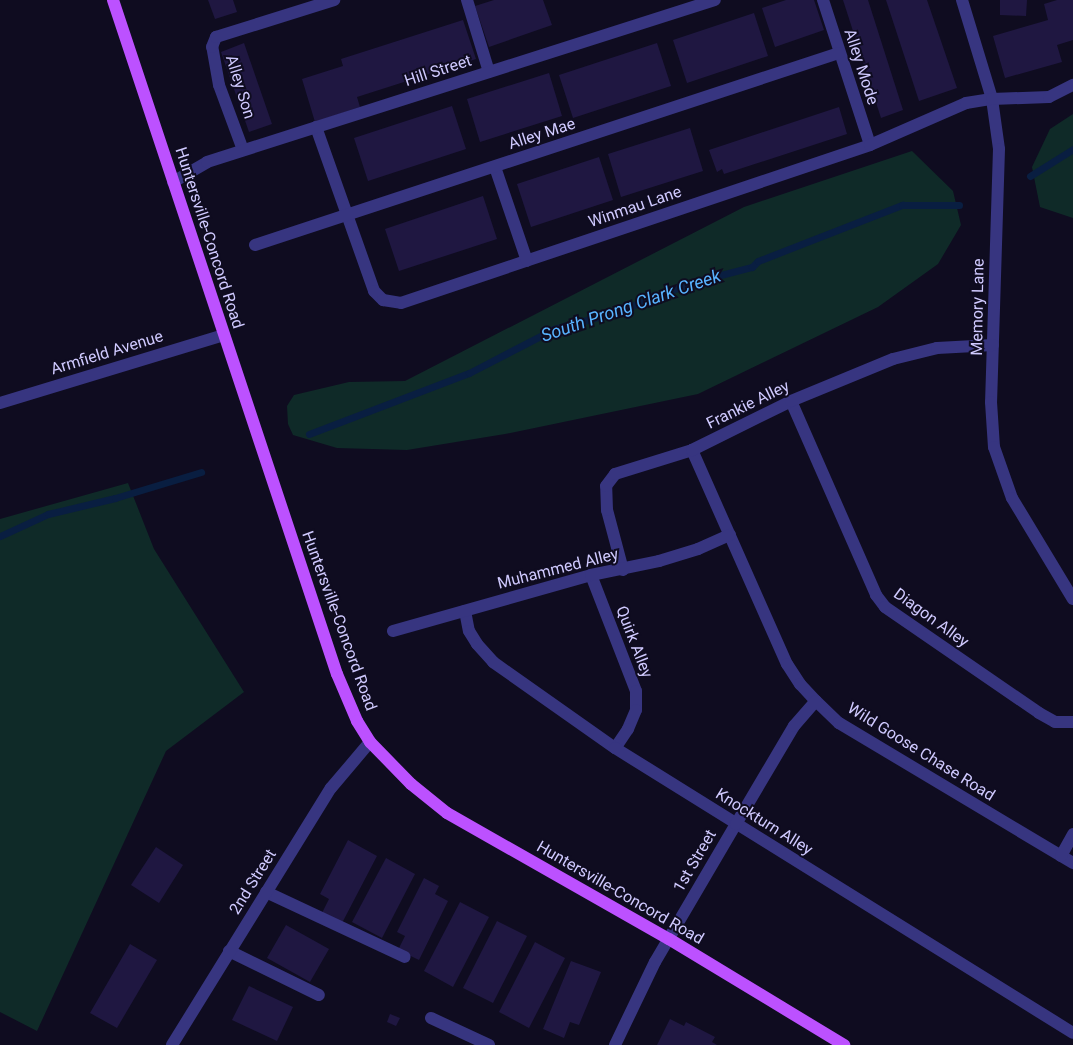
<!DOCTYPE html>
<style>
body{margin:0}
#map{position:relative;width:1073px;height:1045px;overflow:hidden;background:#0f0c20;font-family:Roboto,sans-serif}
div>[style]{position:absolute}
[style*='--x']{left:calc(var(--x)*1px);top:calc(var(--y)*1px);width:calc(var(--w)*1px);rotate:calc(var(--a)*1deg)}
.green>*{inset:0;background:#0f2a28}
.stream>*{height:7px;margin:-3.5px;padding:0 3.5px;transform-origin:3.5px;border-radius:3.5px;background:#091e41}
.building>*{inset:0;background:#1f1741}
.minor>*{height:12px;margin:-6px;padding:0 6px;transform-origin:6px;border-radius:6px;background:#373580}
.major>*{height:12px;margin:-6px;padding:0 6px;transform-origin:6px;border-radius:6px;background:#bc51ff}
span{translate:-50% -50%;white-space:nowrap;text-align:center;line-height:1.15;-webkit-text-stroke:4px #0f0c20;paint-order:stroke}
.street-label{font-size:16px;color:#d0caff}
.water-label{font-size:18px;color:#58b3ff;font-style:italic}
</style>
<div id="map">
<div class="green">
<div style="clip-path:polygon(1073px 114px,1073px 218px,1040px 207px,1032px 167px,1050px 129px)"></div>
<div style="clip-path:polygon(912px 151px,953px 191px,961px 225px,938px 264px,878px 307px,698px 394px,505px 434px,407px 450px,337px 448px,293px 435px,288px 424px,287px 406px,294px 395px,349px 382px,405px 381px,744px 207px)"></div>
<div style="clip-path:polygon(128px 483px,154px 549px,244px 692px,166px 751px,37px 1031px,0 1012px,0 519px)"></div>
</div>
<div class="stream">
<div style="--x:1030;--y:176;--w:51;--a:-32.1"></div>
<div style="--x:309;--y:434;--w:171;--a:-20.9"></div>
<div style="--x:469;--y:373;--w:96;--a:-27.4"></div>
<div style="--x:554;--y:329;--w:64;--a:-15.3"></div>
<div style="--x:616;--y:312;--w:79;--a:-21.4"></div>
<div style="--x:690;--y:283;--w:64;--a:-14.5"></div>
<div style="--x:752;--y:267;--w:8;--a:-45"></div>
<div style="--x:758;--y:261;--w:155;--a:-21.3"></div>
<div style="--x:902;--y:205;--w:57;--a:0"></div>
<div style="--x:0;--y:536;--w:53;--a:-24.6"></div>
<div style="--x:48;--y:514;--w:69;--a:-13.4"></div>
<div style="--x:115;--y:498;--w:90;--a:-16.8"></div>
</div>
<div class="building">
<div style="clip-path:polygon(208px 0,233px 0,237px 12px,215px 19px)"></div>
<div style="clip-path:polygon(494px 0,543px 0,552px 25px,489px 47px,475px 6px)"></div>
<div style="clip-path:polygon(786px 0,814px 0,824px 30px,775px 47px,762px 8px)"></div>
<div style="clip-path:polygon(843px 0,868px 0,903px 110px,881px 118px)"></div>
<div style="clip-path:polygon(886px 0,927px 0,957px 88px,919px 101px)"></div>
<div style="clip-path:polygon(1000px 0,1027px 0,1026px 16px,1000px 15px)"></div>
<div style="clip-path:polygon(1057px 0,1073px 0,1073px 40px,1057px 45px,1062px 62px,1005px 78px,993px 36px,1048px 20px,1044px 4px)"></div>
<div style="clip-path:polygon(754px 13px,768px 56px,687px 83px,673px 40px)"></div>
<div style="clip-path:polygon(463px 20px,476px 59px,357px 97px,360px 107px,315px 122px,302px 79px,343px 66px,341px 59px)"></div>
<div style="clip-path:polygon(244px 43px,272px 124px,249px 132px,221px 52px)"></div>
<div style="clip-path:polygon(657px 43px,671px 86px,573px 118px,559px 75px)"></div>
<div style="clip-path:polygon(549px 73px,562px 116px,480px 142px,467px 99px)"></div>
<div style="clip-path:polygon(452px 106px,466px 149px,368px 181px,354px 138px)"></div>
<div style="clip-path:polygon(839px 107px,847px 134px,724px 174px,722px 169px,717px 172px,709px 150px)"></div>
<div style="clip-path:polygon(690px 128px,703px 171px,621px 197px,608px 154px)"></div>
<div style="clip-path:polygon(599px 157px,613px 200px,531px 227px,517px 184px)"></div>
<div style="clip-path:polygon(483px 196px,497px 239px,399px 271px,385px 229px)"></div>
<div style="clip-path:polygon(348px 840px,377px 856px,341px 925px,321px 915px,329px 899px,320px 894px)"></div>
<div style="clip-path:polygon(156px 847px,183px 865px,159px 903px,131px 885px)"></div>
<div style="clip-path:polygon(386px 858px,415px 874px,382px 938px,352px 922px)"></div>
<div style="clip-path:polygon(424px 878px,439px 886px,435px 894px,448px 901px,419px 960px,398px 950px,405px 936px,397px 932px)"></div>
<div style="clip-path:polygon(460px 902px,489px 917px,453px 987px,424px 971px)"></div>
<div style="clip-path:polygon(497px 921px,527px 936px,493px 1003px,463px 988px)"></div>
<div style="clip-path:polygon(286px 925px,329px 949px,310px 982px,267px 958px)"></div>
<div style="clip-path:polygon(535px 942px,565px 958px,529px 1028px,499px 1012px)"></div>
<div style="clip-path:polygon(130px 944px,157px 960px,117px 1028px,90px 1013px)"></div>
<div style="clip-path:polygon(571px 961px,601px 972px,579px 1025px,570px 1022px,564px 1038px,543px 1029px)"></div>
<div style="clip-path:polygon(249px 986px,293px 1007px,277px 1041px,232px 1020px)"></div>
<div style="clip-path:polygon(390px 1014px,400px 1018px,396px 1026px,387px 1022px)"></div>
<div style="clip-path:polygon(670px 1019px,684px 1026px,686px 1022px,715px 1037px,712px 1042px,717px 1045px,657px 1045px)"></div>
</div>
<div class="minor">
<div style="--x:467;--y:0;--w:75;--a:73"></div>
<div style="--x:823;--y:0;--w:152;--a:72"></div>
<div style="--x:962;--y:0;--w:103;--a:73.1"></div>
<div style="--x:992;--y:99;--w:50;--a:82"></div>
<div style="--x:999;--y:149;--w:253;--a:91.8"></div>
<div style="--x:991;--y:402;--w:45;--a:86.2"></div>
<div style="--x:994;--y:447;--w:54;--a:70.6"></div>
<div style="--x:1012;--y:498;--w:118;--a:58.9"></div>
<div style="--x:316;--y:127;--w:174;--a:70.5"></div>
<div style="--x:374;--y:291;--w:13;--a:45"></div>
<div style="--x:383;--y:300;--w:18;--a:9"></div>
<div style="--x:401;--y:303;--w:495;--a:-18.6"></div>
<div style="--x:870;--y:145;--w:105;--a:-23.6"></div>
<div style="--x:966;--y:103;--w:26;--a:-9"></div>
<div style="--x:992;--y:99;--w:57;--a:-2"></div>
<div style="--x:1049;--y:97;--w:27;--a:-27"></div>
<div style="--x:243;--y:150;--w:69;--a:-110.3"></div>
<div style="--x:219;--y:85;--w:39;--a:-100"></div>
<div style="--x:212;--y:47;--w:11;--a:-68"></div>
<div style="--x:216;--y:37;--w:124;--a:-17.4"></div>
<div style="--x:495;--y:167;--w:99;--a:71.2"></div>
<div style="--x:173;--y:182;--w:39;--a:-30"></div>
<div style="--x:207;--y:162;--w:533;--a:-17.69"></div>
<div style="--x:255;--y:245;--w:615;--a:-18.2"></div>
<div style="--x:791;--y:401;--w:212;--a:66.3"></div>
<div style="--x:876;--y:595;--w:15;--a:53"></div>
<div style="--x:885;--y:607;--w:187;--a:34.5"></div>
<div style="--x:1039;--y:713;--w:18;--a:29"></div>
<div style="--x:1055;--y:722;--w:18;--a:0"></div>
<div style="--x:0;--y:403;--w:234;--a:-16.9"></div>
<div style="--x:692;--y:450;--w:234;--a:66.1"></div>
<div style="--x:787;--y:664;--w:24;--a:57"></div>
<div style="--x:800;--y:684;--w:23;--a:47"></div>
<div style="--x:816;--y:701;--w:32;--a:44"></div>
<div style="--x:839;--y:723;--w:273;--a:30.9"></div>
<div style="--x:623;--y:570;--w:62;--a:-104.9"></div>
<div style="--x:607;--y:510;--w:24;--a:-92"></div>
<div style="--x:606;--y:486;--w:15;--a:-53"></div>
<div style="--x:615;--y:474;--w:81;--a:-17.3"></div>
<div style="--x:692;--y:450;--w:110;--a:-26.3"></div>
<div style="--x:791;--y:401;--w:110;--a:-22.4"></div>
<div style="--x:893;--y:359;--w:45;--a:-14"></div>
<div style="--x:937;--y:348;--w:56;--a:-3.1"></div>
<div style="--x:591;--y:575;--w:124;--a:68.8"></div>
<div style="--x:636;--y:691;--w:19;--a:90"></div>
<div style="--x:636;--y:710;--w:21;--a:113"></div>
<div style="--x:628;--y:729;--w:23;--a:124"></div>
<div style="--x:465;--y:611;--w:20;--a:79"></div>
<div style="--x:469;--y:631;--w:15;--a:58"></div>
<div style="--x:477;--y:644;--w:24;--a:48"></div>
<div style="--x:493;--y:662;--w:149;--a:35.2"></div>
<div style="--x:615;--y:748;--w:539;--a:31.89"></div>
<div style="--x:393;--y:631;--w:206;--a:-15.8"></div>
<div style="--x:591;--y:575;--w:69;--a:-11.6"></div>
<div style="--x:659;--y:561;--w:41;--a:-17.1"></div>
<div style="--x:698;--y:549;--w:35;--a:-24"></div>
<div style="--x:1061;--y:856;--w:25;--a:-61"></div>
<div style="--x:266;--y:892;--w:153;--a:25.1"></div>
<div style="--x:229;--y:951;--w:100;--a:26.1"></div>
<div style="--x:431;--y:1018;--w:64;--a:25"></div>
<div style="--x:172;--y:1045;--w:302;--a:-58.3"></div>
<div style="--x:331;--y:788;--w:60;--a:-49.7"></div>
<div style="--x:615;--y:1045;--w:92;--a:-64.3"></div>
<div style="--x:655;--y:962;--w:160;--a:-59.6"></div>
<div style="--x:736;--y:824;--w:114;--a:-59.4"></div>
<div style="--x:794;--y:726;--w:33;--a:-49"></div>
</div>
<div class="major">
<div style="--x:113;--y:0;--w:710;--a:71.62"></div>
<div style="--x:337;--y:674;--w:51;--a:66.9"></div>
<div style="--x:357;--y:721;--w:25;--a:58"></div>
<div style="--x:370;--y:742;--w:59;--a:45.7"></div>
<div style="--x:411;--y:784;--w:46;--a:38.9"></div>
<div style="--x:447;--y:813;--w:255;--a:29.6"></div>
<div style="--x:669;--y:939;--w:205;--a:31.2"></div>
</div>
<div class="street-label">
<span style="left:861px;top:67px;rotate:72deg">Alley Mode</span>
<span style="left:438px;top:71px;rotate:-18deg">Hill Street</span>
<span style="left:240px;top:87px;rotate:73deg">Alley Son</span>
<span style="left:542px;top:134px;rotate:-18deg">Alley Mae</span>
<span style="left:635px;top:207px;rotate:-19deg">Winmau Lane</span>
<span style="left:209px;top:238px;rotate:72deg">Huntersville-Concord Road</span>
<span style="left:978px;top:307px;rotate:-89deg">Memory Lane</span>
<span style="left:107px;top:353px;rotate:-17deg">Armfield Avenue</span>
<span style="left:748px;top:405px;rotate:-26deg">Frankie Alley</span>
<span style="left:558px;top:569px;rotate:-14deg">Muhammed Alley</span>
<span style="left:931px;top:618px;rotate:36deg">Diagon Alley</span>
<span style="left:339px;top:621px;rotate:70deg">Huntersville-Concord Road</span>
<span style="left:634px;top:642px;rotate:69deg">Quirk Alley</span>
<span style="left:921px;top:752px;rotate:32deg">Wild Goose Chase Road</span>
<span style="left:764px;top:822px;rotate:32deg">Knockturn Alley</span>
<span style="left:695px;top:861px;rotate:-60deg">1st Street</span>
<span style="left:253px;top:882px;rotate:-58deg">2nd Street</span>
<span style="left:620px;top:893px;rotate:30deg">Huntersville-Concord Road</span>
</div>
<div class="water-label">
<span style="left:631px;top:306px;rotate:-19deg">South Prong Clark Creek</span>
</div>
</div>
